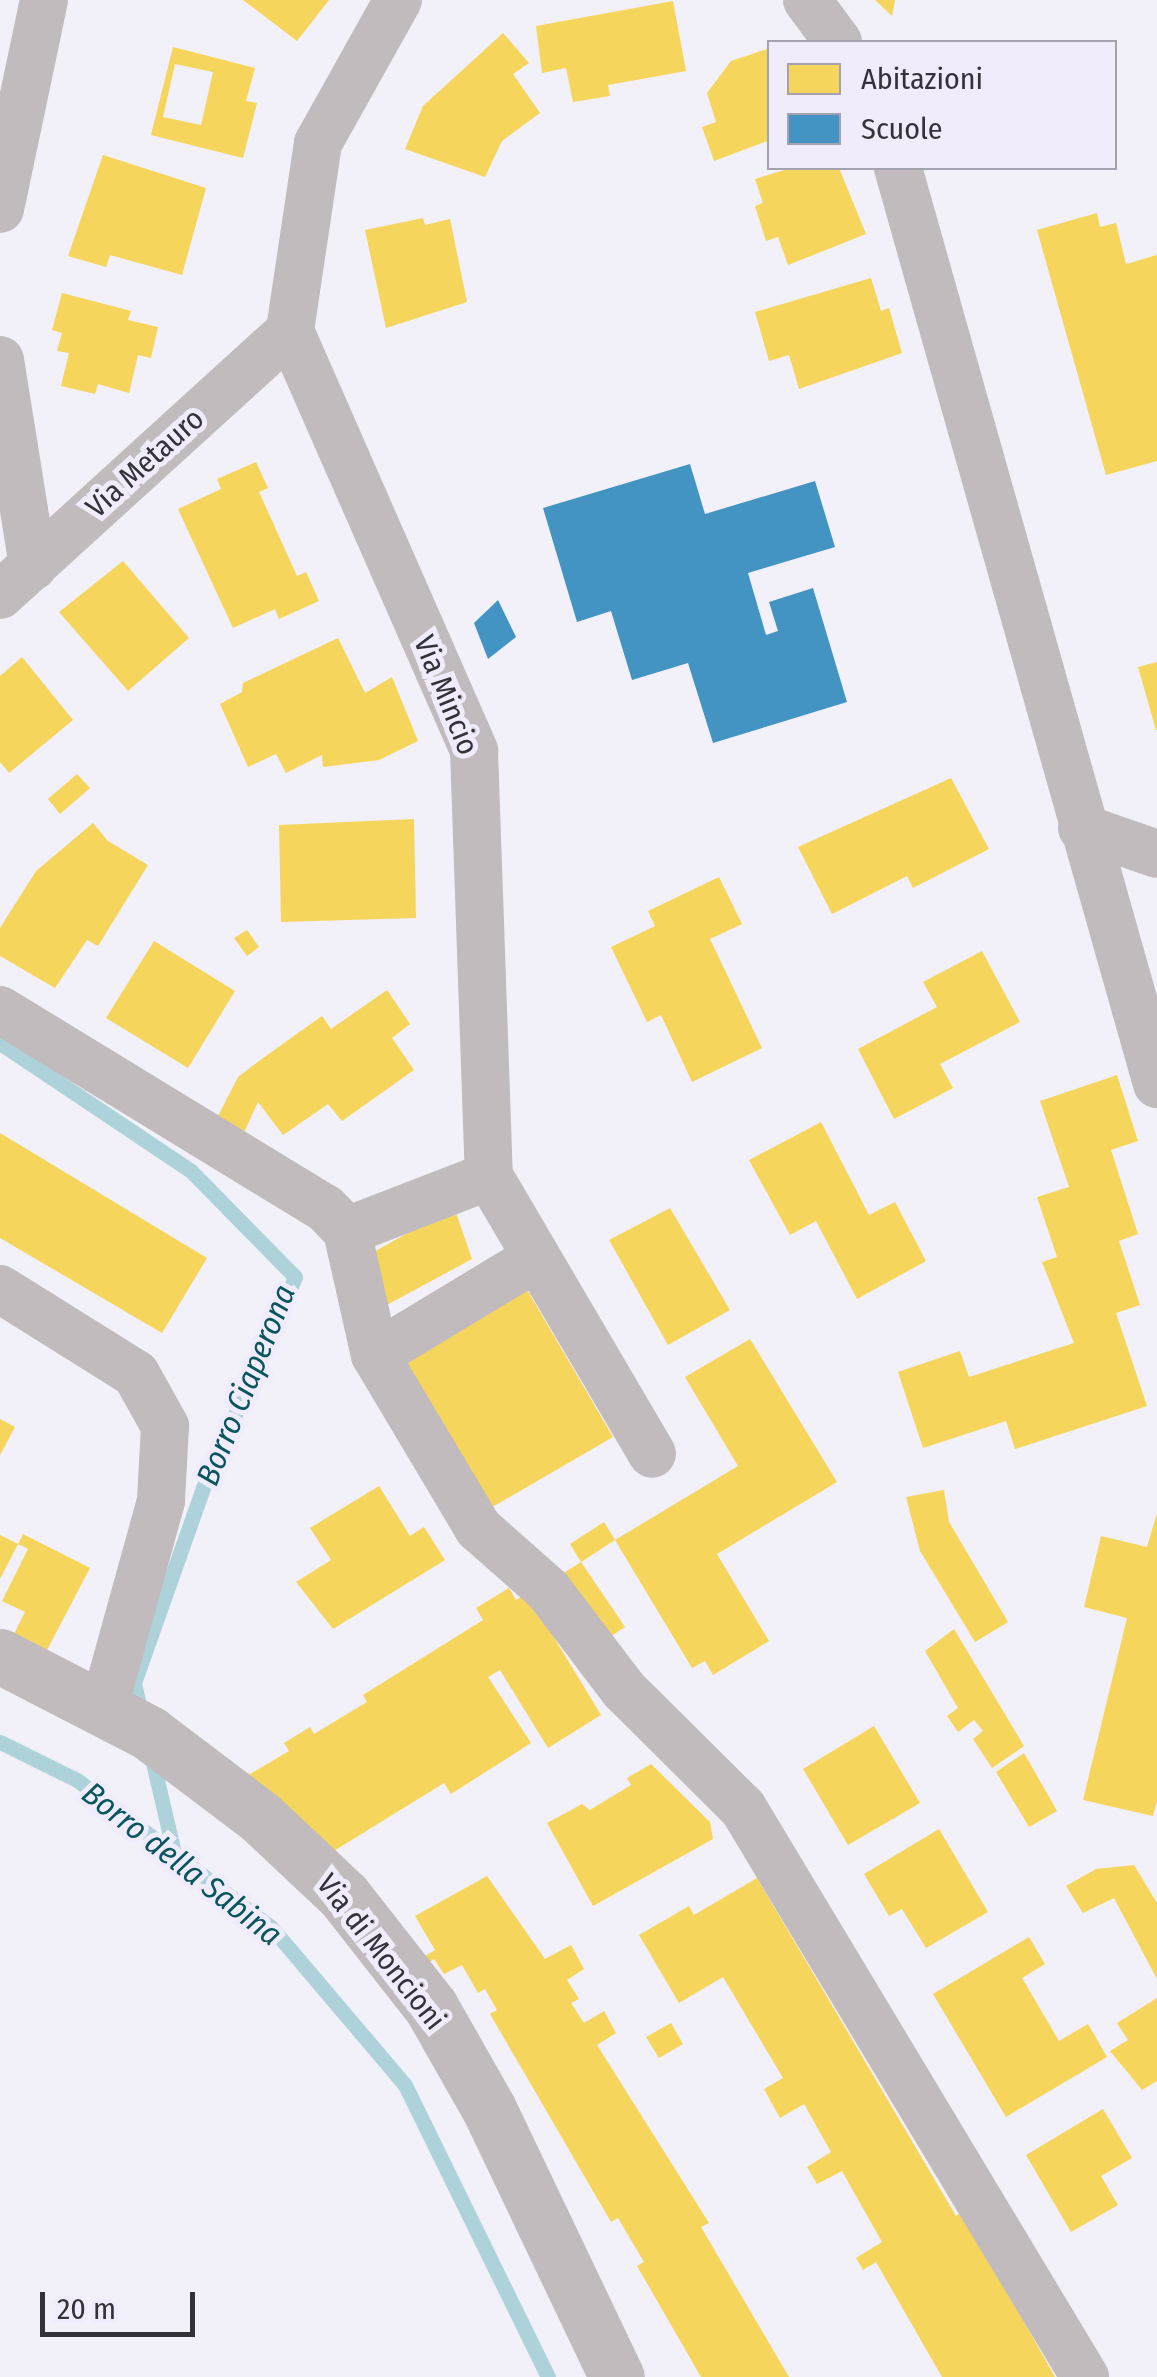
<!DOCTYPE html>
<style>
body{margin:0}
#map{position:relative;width:1157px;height:2377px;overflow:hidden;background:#f2f0f8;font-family:"Fira Sans Condensed",sans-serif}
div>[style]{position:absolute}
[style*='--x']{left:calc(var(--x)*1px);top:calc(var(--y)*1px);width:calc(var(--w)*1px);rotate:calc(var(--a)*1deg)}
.homes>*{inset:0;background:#f6d55c}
.schools>*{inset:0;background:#4393c3}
.stream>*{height:15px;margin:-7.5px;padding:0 7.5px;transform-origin:7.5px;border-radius:7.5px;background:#aed2d9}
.minor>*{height:48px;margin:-24px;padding:0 24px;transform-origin:24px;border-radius:24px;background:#c2bbbd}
.tertiary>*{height:55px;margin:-27.5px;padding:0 27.5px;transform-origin:27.5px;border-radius:27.5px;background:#c2bbbd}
span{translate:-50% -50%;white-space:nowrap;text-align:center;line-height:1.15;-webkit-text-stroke:10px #f0ecfc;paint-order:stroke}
.street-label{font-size:30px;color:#333238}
.water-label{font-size:32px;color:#08555d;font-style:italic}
.legend{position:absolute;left:767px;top:40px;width:350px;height:130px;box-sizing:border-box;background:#f0ecfc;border:2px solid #a4a2ae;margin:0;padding:12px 18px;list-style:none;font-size:30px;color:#333238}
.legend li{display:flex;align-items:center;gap:20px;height:50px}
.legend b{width:50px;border:2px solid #a4a2ae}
.scale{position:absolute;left:40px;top:2292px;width:155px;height:45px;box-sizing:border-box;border:5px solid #333238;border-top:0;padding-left:12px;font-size:30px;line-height:35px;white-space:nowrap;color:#333238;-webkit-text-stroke:8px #f0ecfc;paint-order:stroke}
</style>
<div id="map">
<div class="homes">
<div style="clip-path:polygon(243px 0,329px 0,297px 41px)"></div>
<div style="clip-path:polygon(875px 0,895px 0,892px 16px)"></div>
<div style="clip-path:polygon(673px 1px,686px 71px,608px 85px,610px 96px,573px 102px,566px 68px,542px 73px,536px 26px)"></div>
<div style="clip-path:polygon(503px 33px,529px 63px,513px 74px,540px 113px,502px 141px,485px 177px,405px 149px,423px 106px)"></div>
<div style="clip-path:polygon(evenodd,173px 47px,255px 68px,246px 101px,257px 103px,243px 158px,151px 135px,173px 47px,175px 64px,213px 72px,201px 125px,163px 117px,175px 64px)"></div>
<div style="clip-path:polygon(770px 48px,770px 140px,714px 161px,702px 127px,716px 122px,707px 93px,731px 61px)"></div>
<div style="clip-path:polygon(103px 155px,206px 188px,182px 275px,110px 255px,106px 267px,68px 256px)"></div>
<div style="clip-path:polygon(791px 168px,839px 168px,866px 234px,788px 265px,778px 237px,766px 241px,755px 206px,763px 203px,755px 179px)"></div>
<div style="clip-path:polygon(1097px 213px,1100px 227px,1116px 223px,1126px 264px,1157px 255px,1157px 461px,1106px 475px,1037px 230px)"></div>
<div style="clip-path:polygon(423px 218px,425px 225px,450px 219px,467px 302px,386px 328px,365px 230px)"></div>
<div style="clip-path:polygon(871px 278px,881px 311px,889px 308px,902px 353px,799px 389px,789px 355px,769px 361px,755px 312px)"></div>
<div style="clip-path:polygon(62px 293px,131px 311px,128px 320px,158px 327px,151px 358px,138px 355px,129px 393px,98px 384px,95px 394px,61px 386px,69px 353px,57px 351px,62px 333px,52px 330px)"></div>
<div style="clip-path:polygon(256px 462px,268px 488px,259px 492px,297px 576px,306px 572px,319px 601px,279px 619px,275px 609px,233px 628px,178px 509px,221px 489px,217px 479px)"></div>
<div style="clip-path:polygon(123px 561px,189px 638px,128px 691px,59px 612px)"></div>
<div style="clip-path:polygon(338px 638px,365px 693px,392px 677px,418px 741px,379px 760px,323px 767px,322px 755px,286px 773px,276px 754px,248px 767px,220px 704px,242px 692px,243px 683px)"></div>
<div style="clip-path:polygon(22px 657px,73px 720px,9px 773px,0 762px,0 676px)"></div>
<div style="clip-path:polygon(1157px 662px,1157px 730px,1156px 730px,1138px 667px)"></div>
<div style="clip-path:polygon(77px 774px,90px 788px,60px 814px,48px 799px)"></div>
<div style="clip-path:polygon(951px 778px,989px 849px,913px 888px,907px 876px,832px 914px,798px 847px)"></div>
<div style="clip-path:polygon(414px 819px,416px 918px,281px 922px,279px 825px)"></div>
<div style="clip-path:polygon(93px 823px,108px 841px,148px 865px,98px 946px,87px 940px,55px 988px,0 956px,0 928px,36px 871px)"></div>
<div style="clip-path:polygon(719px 877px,742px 924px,710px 939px,762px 1048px,692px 1082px,661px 1015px,647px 1022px,611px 947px,655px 926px,648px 911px)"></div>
<div style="clip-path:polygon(247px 930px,259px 947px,247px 956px,234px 938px)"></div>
<div style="clip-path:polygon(154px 941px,235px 991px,188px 1068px,106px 1018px)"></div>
<div style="clip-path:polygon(982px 951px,1020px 1022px,940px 1064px,953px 1088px,894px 1119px,858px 1049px,937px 1007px,923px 982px)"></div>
<div style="clip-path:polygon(387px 990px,410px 1024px,392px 1038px,414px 1070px,342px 1121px,328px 1104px,283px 1135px,258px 1102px,241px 1139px,215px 1122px,238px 1077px,263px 1058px,322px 1016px,331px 1029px)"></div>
<div style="clip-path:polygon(1117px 1075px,1138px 1141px,1111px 1150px,1138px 1234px,1119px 1241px,1140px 1305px,1116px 1313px,1147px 1406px,1015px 1449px,1006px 1421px,923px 1448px,898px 1372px,960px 1351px,969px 1377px,1074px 1343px,1042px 1262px,1057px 1257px,1037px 1197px,1069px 1187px,1040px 1101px)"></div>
<div style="clip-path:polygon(821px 1122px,869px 1215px,895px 1202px,926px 1261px,857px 1299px,816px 1221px,790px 1235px,749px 1160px)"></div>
<div style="clip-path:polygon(0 1133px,207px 1258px,162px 1333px,0 1238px)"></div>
<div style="clip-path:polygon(454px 1207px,472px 1259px,383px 1307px,363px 1258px)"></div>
<div style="clip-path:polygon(670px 1208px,730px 1310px,668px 1345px,609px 1240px)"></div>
<div style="clip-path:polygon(526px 1288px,613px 1437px,482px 1513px,395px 1365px)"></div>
<div style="clip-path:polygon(750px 1339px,837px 1482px,717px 1554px,769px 1641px,713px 1675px,705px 1661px,692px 1668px,615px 1540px,738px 1466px,685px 1377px)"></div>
<div style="clip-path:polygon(0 1419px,15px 1427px,0 1455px)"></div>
<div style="clip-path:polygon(379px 1486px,410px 1536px,424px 1527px,445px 1560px,333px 1629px,296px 1582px,331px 1560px,310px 1528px)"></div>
<div style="clip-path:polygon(944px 1490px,949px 1522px,1008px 1622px,975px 1642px,920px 1551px,906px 1497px)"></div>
<div style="clip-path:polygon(1157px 1513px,1157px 1801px,1153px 1816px,1083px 1800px,1127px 1618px,1084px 1607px,1101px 1536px,1147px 1547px)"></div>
<div style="clip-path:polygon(604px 1522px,615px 1540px,581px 1562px,625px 1627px,602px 1642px,559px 1576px,581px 1562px,570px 1544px)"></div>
<div style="clip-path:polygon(23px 1534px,90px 1568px,47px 1650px,6px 1650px,25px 1612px,2px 1601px,28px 1549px,18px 1544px)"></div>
<div style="clip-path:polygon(0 1535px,18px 1544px,0 1579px)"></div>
<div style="clip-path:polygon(509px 1588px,516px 1600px,527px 1593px,601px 1715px,548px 1748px,500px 1670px,488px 1677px,531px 1743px,451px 1794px,444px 1783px,329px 1854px,235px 1783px,289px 1751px,284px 1743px,310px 1727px,314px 1734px,367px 1702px,363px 1695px,483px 1620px,476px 1608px)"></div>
<div style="clip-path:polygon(954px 1629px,1024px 1746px,992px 1768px,973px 1739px,983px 1731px,974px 1720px,958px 1732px,947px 1716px,958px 1708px,925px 1651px)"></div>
<div style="clip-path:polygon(874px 1726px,920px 1803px,848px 1845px,803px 1769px)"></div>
<div style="clip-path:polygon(1024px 1753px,1057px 1811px,1029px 1827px,996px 1772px)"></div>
<div style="clip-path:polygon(651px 1764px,710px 1822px,713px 1839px,593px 1906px,547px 1823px,582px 1804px,590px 1810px,631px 1785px,627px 1778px)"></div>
<div style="clip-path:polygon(939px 1829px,988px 1912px,926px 1948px,902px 1909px,889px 1916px,864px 1874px)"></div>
<div style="clip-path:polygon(1134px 1865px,1157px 1903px,1157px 1979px,1114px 1898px,1083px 1913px,1066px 1886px,1096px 1869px)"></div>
<div style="clip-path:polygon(487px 1876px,545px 1959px,571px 1945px,584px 1969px,567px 1980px,579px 1999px,571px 2003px,584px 2023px,604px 2011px,616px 2033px,597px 2045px,709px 2223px,701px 2227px,789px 2377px,701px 2377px,637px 2266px,644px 2262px,618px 2218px,611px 2222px,490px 2014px,497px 2010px,485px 1989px,478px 1993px,462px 1965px,444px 1974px,434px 1959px,427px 1964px,422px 1958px,435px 1950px,415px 1916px)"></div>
<div style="clip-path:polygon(757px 1878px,956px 2216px,962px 2211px,1055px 2377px,942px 2377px,876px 2262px,863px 2270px,856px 2258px,882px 2242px,842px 2171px,817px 2184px,807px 2167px,831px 2152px,804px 2104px,780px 2118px,764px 2089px,783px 2078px,723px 1977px,679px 2003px,639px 1935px,689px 1906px,694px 1915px)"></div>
<div style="clip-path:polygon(1029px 1937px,1045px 1964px,1022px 1978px,1059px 2041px,1088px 2024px,1107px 2057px,1006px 2117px,933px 1994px)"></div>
<div style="clip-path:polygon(1157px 1998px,1157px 2081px,1142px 2090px,1110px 2051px,1128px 2040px,1117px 2023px)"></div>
<div style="clip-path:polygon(671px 2023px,683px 2044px,659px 2058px,646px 2037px)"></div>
<div style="clip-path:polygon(1103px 2109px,1132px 2158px,1101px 2176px,1118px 2205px,1071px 2232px,1026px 2155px)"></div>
</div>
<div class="schools">
<div style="clip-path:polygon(690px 464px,705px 514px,815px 481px,835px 547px,748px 573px,766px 635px,778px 631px,769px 602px,813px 588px,847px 702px,713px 743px,688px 663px,632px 680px,611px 611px,577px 622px,543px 508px)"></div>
<div style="clip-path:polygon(498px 600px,516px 637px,488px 659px,474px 623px)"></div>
</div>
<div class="stream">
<div style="--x:0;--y:1043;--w:230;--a:33.8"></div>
<div style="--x:191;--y:1171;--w:148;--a:45.5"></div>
<div style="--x:295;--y:1277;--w:230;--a:113.6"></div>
<div style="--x:203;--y:1488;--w:207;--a:109.5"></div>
<div style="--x:134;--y:1683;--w:31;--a:77"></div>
<div style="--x:0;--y:1742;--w:86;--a:26.3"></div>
<div style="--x:77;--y:1780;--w:243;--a:37.2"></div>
<div style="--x:271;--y:1927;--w:207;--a:49.7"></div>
<div style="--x:405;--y:2085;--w:325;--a:63.9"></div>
<div style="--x:151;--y:1754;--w:102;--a:76.9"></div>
</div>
<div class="minor">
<div style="--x:398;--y:0;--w:164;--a:119.2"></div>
<div style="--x:318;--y:143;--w:190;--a:98.5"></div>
<div style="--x:290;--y:331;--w:459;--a:66.3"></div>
<div style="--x:474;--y:751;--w:425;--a:88"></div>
<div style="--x:489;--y:1176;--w:322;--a:59.6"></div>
<div style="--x:807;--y:0;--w:52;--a:53.6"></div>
<div style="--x:898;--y:168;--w:952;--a:74.21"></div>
<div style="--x:0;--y:209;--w:214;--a:-78.1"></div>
<div style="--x:0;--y:360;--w:209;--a:80.9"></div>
<div style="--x:0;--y:595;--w:392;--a:-42.3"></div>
<div style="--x:1082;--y:828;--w:79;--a:19.1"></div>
<div style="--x:0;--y:1010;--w:381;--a:31.4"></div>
<div style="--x:325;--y:1208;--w:32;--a:46"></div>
<div style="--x:347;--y:1231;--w:127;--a:77.3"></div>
<div style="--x:375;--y:1355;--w:201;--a:59.2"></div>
<div style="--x:478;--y:1528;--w:94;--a:41.5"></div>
<div style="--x:548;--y:1590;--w:126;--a:52.8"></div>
<div style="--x:624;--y:1690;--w:168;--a:44.8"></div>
<div style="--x:743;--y:1808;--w:664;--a:58.99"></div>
<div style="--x:347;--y:1231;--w:152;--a:-21.2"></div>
<div style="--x:0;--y:1289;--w:160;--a:32"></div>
<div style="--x:136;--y:1374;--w:60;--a:60.9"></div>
<div style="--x:165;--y:1426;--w:75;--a:93.1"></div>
<div style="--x:161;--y:1501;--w:217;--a:105.5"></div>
<div style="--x:375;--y:1355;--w:188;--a:-31.1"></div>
</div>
<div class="tertiary">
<div style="--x:0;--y:1656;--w:168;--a:27.3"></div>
<div style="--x:149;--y:1733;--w:139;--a:37.1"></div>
<div style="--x:260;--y:1817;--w:115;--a:43.2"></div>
<div style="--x:344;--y:1896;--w:141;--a:51.9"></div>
<div style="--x:431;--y:2007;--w:117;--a:60.4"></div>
<div style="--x:489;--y:2109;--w:297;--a:64.5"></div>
</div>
<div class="street-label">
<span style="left:145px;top:463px;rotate:-42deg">Via Metauro</span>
<span style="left:446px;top:695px;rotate:68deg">Via Mincio</span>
<span style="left:381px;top:1952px;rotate:52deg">Via di Moncioni</span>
</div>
<div class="water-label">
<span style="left:246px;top:1385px;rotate:-68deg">Borro Ciaperona</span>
<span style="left:182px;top:1864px;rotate:38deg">Borro della Sabina</span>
</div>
<ul class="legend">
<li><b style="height:28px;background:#f6d55c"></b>Abitazioni</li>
<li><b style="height:28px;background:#4393c3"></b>Scuole</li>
</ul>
<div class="scale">20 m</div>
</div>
